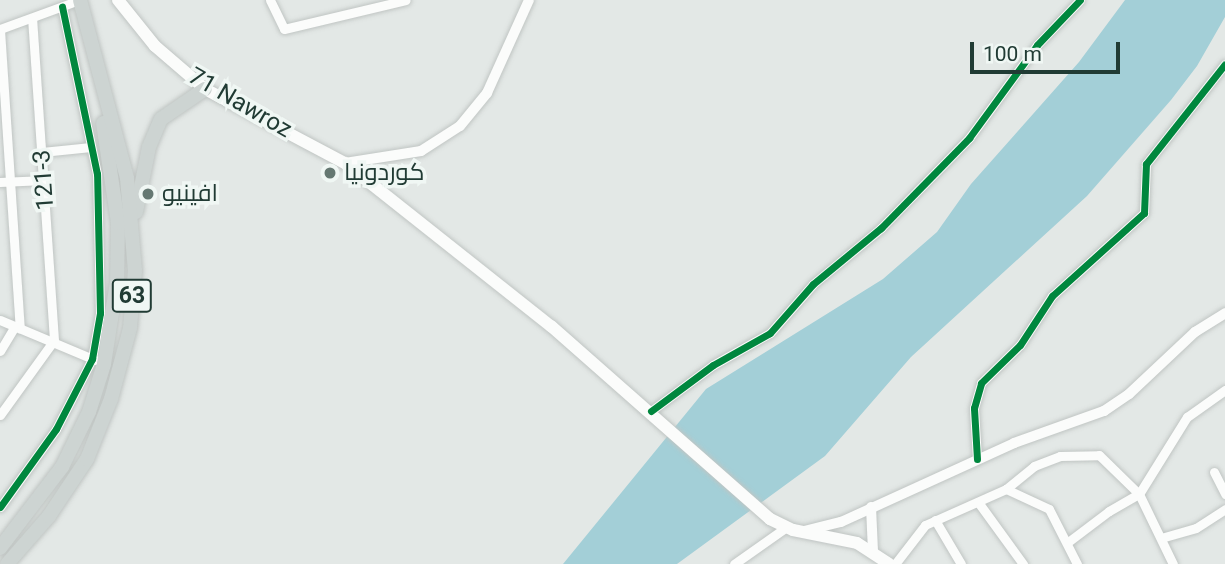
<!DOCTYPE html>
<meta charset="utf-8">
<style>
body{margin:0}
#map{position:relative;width:1225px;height:564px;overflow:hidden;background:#e3e8e6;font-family:Roboto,Cairo,sans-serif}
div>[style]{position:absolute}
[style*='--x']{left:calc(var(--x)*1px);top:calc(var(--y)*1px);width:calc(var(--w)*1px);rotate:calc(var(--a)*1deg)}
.water>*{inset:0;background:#a3cfd7}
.roads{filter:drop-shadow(0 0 2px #c0c5c3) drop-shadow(0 0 2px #c0c5c3)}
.minor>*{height:9px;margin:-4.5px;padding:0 4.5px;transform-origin:4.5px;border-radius:4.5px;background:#fbfcfb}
.tertiary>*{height:10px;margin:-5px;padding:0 5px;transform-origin:5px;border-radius:5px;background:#fbfcfb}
.secondary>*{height:12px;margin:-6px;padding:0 6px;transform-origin:6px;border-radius:6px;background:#fbfcfb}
.primary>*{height:14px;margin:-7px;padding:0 7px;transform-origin:7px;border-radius:7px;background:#cdd4d2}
.cycleway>*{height:7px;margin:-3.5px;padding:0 3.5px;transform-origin:3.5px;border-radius:3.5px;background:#00873e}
.dots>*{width:19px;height:19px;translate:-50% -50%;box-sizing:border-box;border:4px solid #f0f7f4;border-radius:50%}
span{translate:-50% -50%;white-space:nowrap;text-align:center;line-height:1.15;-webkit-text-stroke:7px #f0f7f4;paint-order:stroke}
.shield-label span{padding:2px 5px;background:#f0f7f4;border:2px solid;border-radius:5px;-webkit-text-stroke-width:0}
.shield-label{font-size:23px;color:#213b34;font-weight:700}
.street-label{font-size:24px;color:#213b34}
.poi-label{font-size:24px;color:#213b34}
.left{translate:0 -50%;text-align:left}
.scale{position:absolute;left:970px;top:42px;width:150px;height:32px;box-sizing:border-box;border:4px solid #213b34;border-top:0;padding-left:9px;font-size:21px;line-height:24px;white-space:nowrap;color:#213b34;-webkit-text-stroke:5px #f0f7f4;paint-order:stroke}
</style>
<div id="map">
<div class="water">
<div style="clip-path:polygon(1125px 0,1225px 0,1225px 17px,1197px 66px,1171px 100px,1087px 196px,911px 357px,825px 456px,677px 564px,563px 564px,706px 389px,883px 279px,937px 232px,971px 184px,1079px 62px)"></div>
</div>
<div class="roads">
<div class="minor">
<div style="--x:270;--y:0;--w:32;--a:64"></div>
<div style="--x:284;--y:29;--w:125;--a:-13.4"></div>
<div style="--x:0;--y:29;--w:76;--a:-20.1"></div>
<div style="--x:0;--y:30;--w:299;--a:86.2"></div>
<div style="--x:42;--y:152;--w:49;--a:-5.8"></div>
<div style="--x:0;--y:182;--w:45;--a:-2.5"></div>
<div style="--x:0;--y:320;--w:103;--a:22.8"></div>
<div style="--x:0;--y:351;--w:29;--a:-59"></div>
<div style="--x:651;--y:411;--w:77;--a:-36.6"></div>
<div style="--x:713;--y:365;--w:65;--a:-29.3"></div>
<div style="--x:770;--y:333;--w:65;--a:-48.7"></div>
<div style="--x:813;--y:284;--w:88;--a:-39.5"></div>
<div style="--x:881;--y:228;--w:126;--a:-45.6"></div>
<div style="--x:969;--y:138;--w:115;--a:-53.8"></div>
<div style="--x:1037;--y:45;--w:62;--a:-46.3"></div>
<div style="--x:0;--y:415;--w:92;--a:-54.2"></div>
<div style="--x:54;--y:340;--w:322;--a:-93.9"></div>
<div style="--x:977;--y:459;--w:51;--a:-93.4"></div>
<div style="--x:974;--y:408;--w:26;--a:-74"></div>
<div style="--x:981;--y:383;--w:54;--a:-44.3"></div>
<div style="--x:1020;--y:345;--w:59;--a:-56.9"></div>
<div style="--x:1052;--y:296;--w:124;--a:-42.1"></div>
<div style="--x:1144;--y:213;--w:49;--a:-87.7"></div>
<div style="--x:1146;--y:164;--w:127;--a:-51.7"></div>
<div style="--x:1214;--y:472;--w:25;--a:63"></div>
<div style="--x:1006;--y:489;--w:47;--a:24.9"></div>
<div style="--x:1049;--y:509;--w:62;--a:63"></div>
<div style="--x:978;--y:502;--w:77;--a:54"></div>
<div style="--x:0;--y:507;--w:96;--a:-54.3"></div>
<div style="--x:56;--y:429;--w:79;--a:-62.8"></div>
<div style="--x:92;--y:359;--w:47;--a:-80.1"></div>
<div style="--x:100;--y:313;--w:139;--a:-91.2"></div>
<div style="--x:97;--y:174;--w:171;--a:-101.8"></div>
<div style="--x:935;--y:520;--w:51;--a:59.4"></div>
<div style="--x:1161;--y:538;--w:36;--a:-16"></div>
<div style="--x:1196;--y:528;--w:35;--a:-33"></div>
<div style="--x:1068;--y:542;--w:51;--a:-37.1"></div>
<div style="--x:1109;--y:511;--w:34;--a:-30"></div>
<div style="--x:1139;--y:494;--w:78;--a:64.1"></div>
<div style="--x:734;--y:564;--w:62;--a:-35.2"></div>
<div style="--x:895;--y:564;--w:49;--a:-52.4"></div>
<div style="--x:925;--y:525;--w:89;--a:-24"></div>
<div style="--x:1006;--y:489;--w:36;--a:-39"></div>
<div style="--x:1034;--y:466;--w:28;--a:-21"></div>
<div style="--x:1060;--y:456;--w:39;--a:-1"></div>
<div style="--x:1099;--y:455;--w:56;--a:44.3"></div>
<div style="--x:1139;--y:494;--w:91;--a:-58.1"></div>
<div style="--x:1187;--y:417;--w:47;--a:-35.4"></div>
</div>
<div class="tertiary">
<div style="--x:345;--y:163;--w:77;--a:-9"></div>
<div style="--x:421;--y:151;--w:46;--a:-32.7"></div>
<div style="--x:460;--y:126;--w:43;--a:-50.7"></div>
<div style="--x:487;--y:93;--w:102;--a:-65.7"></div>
<div style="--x:871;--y:507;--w:44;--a:87.4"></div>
<div style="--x:804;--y:531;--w:38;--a:-14"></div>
<div style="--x:841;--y:522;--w:190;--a:-24.5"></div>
<div style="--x:1014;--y:443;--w:96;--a:-19.6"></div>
<div style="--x:1104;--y:411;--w:30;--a:-34"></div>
<div style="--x:1129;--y:394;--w:91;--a:-43.2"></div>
<div style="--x:1195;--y:332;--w:36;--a:-32"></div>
</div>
<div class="secondary">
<div style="--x:118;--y:0;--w:59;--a:51.2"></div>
<div style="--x:155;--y:46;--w:66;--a:40.7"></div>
<div style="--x:205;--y:89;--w:158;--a:27.9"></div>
<div style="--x:345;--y:163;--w:263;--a:38.4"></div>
<div style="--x:551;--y:326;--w:292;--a:41.4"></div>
<div style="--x:770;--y:519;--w:25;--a:26"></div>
<div style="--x:793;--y:530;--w:65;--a:11.5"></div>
<div style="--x:857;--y:543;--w:38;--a:33"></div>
</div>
<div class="primary">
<div style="--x:136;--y:212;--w:66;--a:-78.7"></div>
<div style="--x:149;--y:147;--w:30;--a:-67"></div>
<div style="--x:161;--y:119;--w:53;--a:-34.3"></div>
<div style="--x:0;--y:548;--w:102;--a:-52.6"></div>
<div style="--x:62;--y:467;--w:61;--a:-63.9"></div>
<div style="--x:89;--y:412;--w:50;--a:-72.6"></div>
<div style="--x:104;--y:364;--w:83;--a:-81"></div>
<div style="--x:117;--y:282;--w:59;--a:-89"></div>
<div style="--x:118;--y:223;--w:101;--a:-98.5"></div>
<div style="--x:7;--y:564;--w:64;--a:-48.8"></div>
<div style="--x:49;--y:516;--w:69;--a:-56.3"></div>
<div style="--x:87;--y:459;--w:65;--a:-68.2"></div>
<div style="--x:111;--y:399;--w:73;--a:-75"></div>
<div style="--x:130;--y:328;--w:57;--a:-85"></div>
<div style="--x:135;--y:271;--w:93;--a:-94.9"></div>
<div style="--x:127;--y:178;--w:184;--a:-104.8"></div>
</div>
</div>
<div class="cycleway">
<div style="--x:651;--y:411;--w:77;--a:-36.6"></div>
<div style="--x:713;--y:365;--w:65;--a:-29.3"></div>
<div style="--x:770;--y:333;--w:65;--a:-48.7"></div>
<div style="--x:813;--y:284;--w:88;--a:-39.5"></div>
<div style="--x:881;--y:228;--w:126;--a:-45.6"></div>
<div style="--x:969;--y:138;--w:115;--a:-53.8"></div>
<div style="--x:1037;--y:45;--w:62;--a:-46.3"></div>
<div style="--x:977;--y:459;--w:51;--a:-93.4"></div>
<div style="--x:974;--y:408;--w:26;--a:-74"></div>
<div style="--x:981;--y:383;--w:54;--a:-44.3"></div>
<div style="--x:1020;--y:345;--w:59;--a:-56.9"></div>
<div style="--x:1052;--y:296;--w:124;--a:-42.1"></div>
<div style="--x:1144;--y:213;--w:49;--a:-87.7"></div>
<div style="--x:1146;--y:164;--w:127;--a:-51.7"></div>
<div style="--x:0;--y:507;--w:96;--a:-54.3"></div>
<div style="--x:56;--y:429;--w:79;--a:-62.8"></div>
<div style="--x:92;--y:359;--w:47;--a:-80.1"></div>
<div style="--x:100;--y:313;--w:139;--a:-91.2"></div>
<div style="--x:97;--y:174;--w:171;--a:-101.8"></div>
</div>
<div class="dots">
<div style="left:330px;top:173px;background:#657872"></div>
<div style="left:148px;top:194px;background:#657872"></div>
</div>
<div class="shield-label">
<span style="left:132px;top:296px">63</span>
</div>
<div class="street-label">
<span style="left:240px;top:103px;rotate:30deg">71 Nawroz</span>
<span style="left:44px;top:180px;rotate:-94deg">121-3</span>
</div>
<div class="poi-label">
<span class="left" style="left:344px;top:173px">كوردونيا</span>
<span class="left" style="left:162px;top:194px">افينيو</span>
</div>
<div class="scale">100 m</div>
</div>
